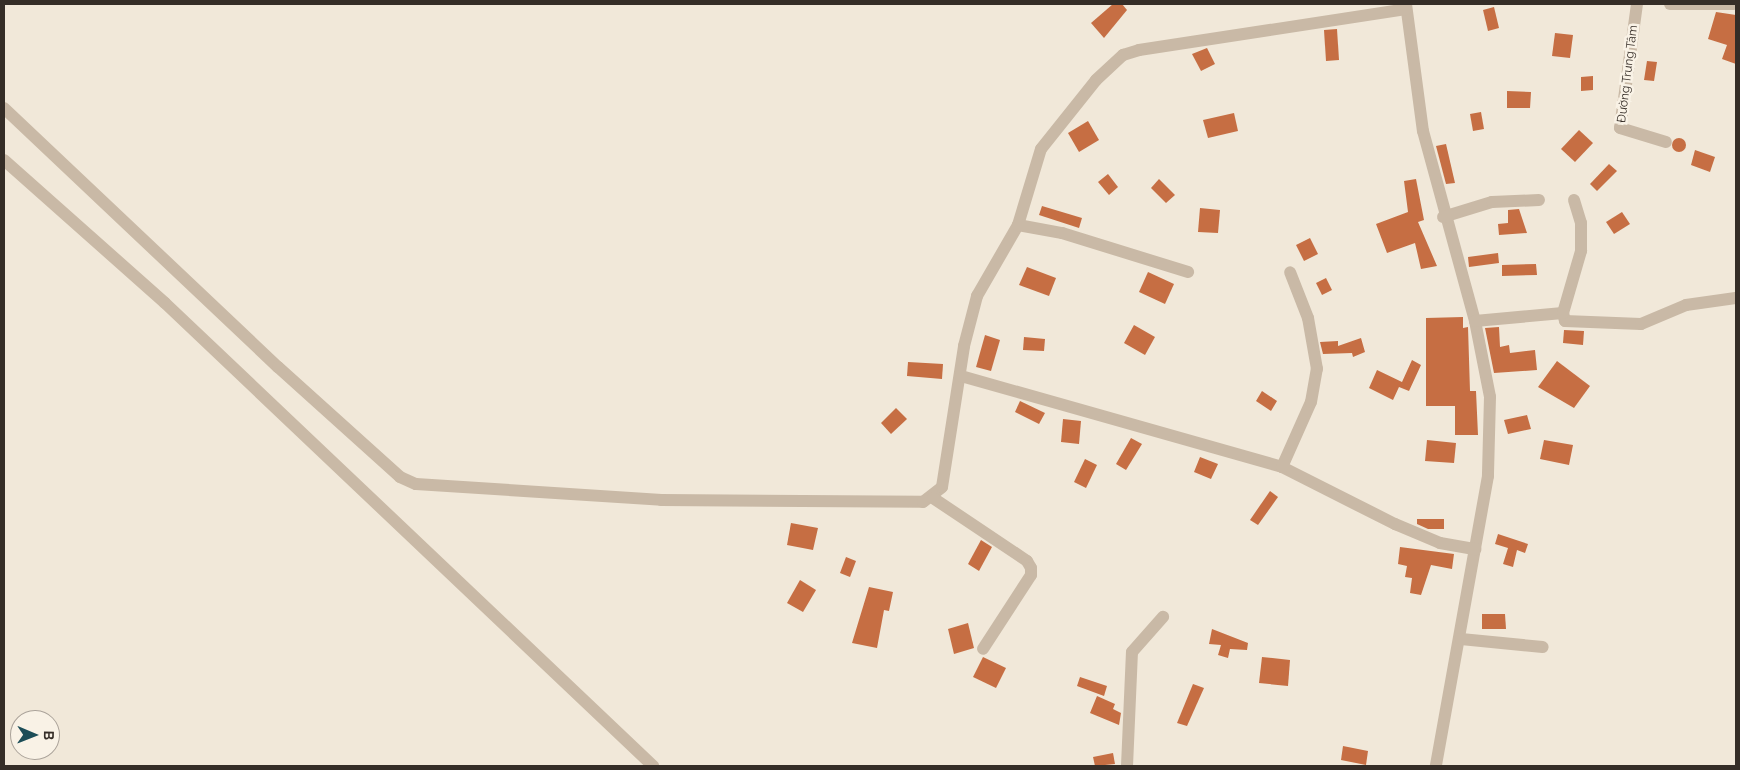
<!DOCTYPE html>
<meta charset="utf-8">
<style>
body{margin:0}
#map{position:relative;width:1740px;height:770px;overflow:hidden;background:#f1e8d9;font-family:Raleway,sans-serif}
div>[style]{position:absolute}
[style*='--x']{left:calc(var(--x)*1px);top:calc(var(--y)*1px);width:calc(var(--w)*1px);rotate:calc(var(--a)*1deg)}
.building>*{inset:0;background:#c66e43}
.round{border-radius:50%}
.street>*{height:12px;margin:-6px;padding:0 6px;transform-origin:6px;border-radius:6px;background:#c9b9a6}
span{translate:-50% -50%;white-space:nowrap;text-align:center;line-height:1.15;-webkit-text-stroke:5px #f9f2e6;paint-order:stroke}
.street-label{font-size:12px;color:#352d27}
.frame{position:absolute;inset:0;border:5px solid #352d27;pointer-events:none}
.north{position:absolute;left:10px;top:710px;width:50px;height:50px;box-sizing:border-box;background:#f9f2e6;border:1px solid #aba39a;border-radius:50%;rotate:91deg;font-size:14px;font-weight:700;line-height:20px;text-align:center;color:#352d27}
.north::after{content:'';display:block;margin:auto;width:18px;height:22px;background:#1c4d57;clip-path:polygon(50% 0,100% 100%,50% 72%,0 100%)}
</style>
<div id="map">
<div class="building">
<div style="clip-path:polygon(1113px 4px,1122px 4px,1127px 10px,1104px 38px,1091px 23px)"></div>
<div style="clip-path:polygon(1494px 7px,1499px 28px,1488px 31px,1483px 10px)"></div>
<div style="clip-path:polygon(1716px 12px,1736px 15px,1736px 64px,1722px 59px,1727px 45px,1708px 39px)"></div>
<div style="clip-path:polygon(1337px 29px,1339px 60px,1326px 61px,1324px 30px)"></div>
<div style="clip-path:polygon(1555px 33px,1573px 35px,1570px 58px,1552px 56px)"></div>
<div style="clip-path:polygon(1207px 48px,1215px 64px,1201px 71px,1192px 54px)"></div>
<div style="clip-path:polygon(1647px 61px,1657px 62px,1654px 81px,1644px 80px)"></div>
<div style="clip-path:polygon(1593px 76px,1593px 90px,1581px 91px,1581px 77px)"></div>
<div style="clip-path:polygon(1507px 91px,1531px 92px,1530px 108px,1507px 108px)"></div>
<div style="clip-path:polygon(1481px 112px,1484px 129px,1473px 131px,1470px 114px)"></div>
<div style="clip-path:polygon(1234px 113px,1238px 131px,1208px 138px,1203px 120px)"></div>
<div style="clip-path:polygon(1088px 121px,1099px 140px,1079px 152px,1068px 133px)"></div>
<div style="clip-path:polygon(1579px 130px,1593px 143px,1575px 162px,1561px 149px)"></div>
<div class="round" style="left:1672px;top:138px;width:14px;height:14px"></div>
<div style="clip-path:polygon(1446px 144px,1455px 183px,1446px 184px,1436px 146px)"></div>
<div style="clip-path:polygon(1695px 150px,1715px 157px,1710px 172px,1691px 165px)"></div>
<div style="clip-path:polygon(1609px 164px,1617px 171px,1597px 191px,1590px 184px)"></div>
<div style="clip-path:polygon(1108px 174px,1118px 187px,1109px 195px,1098px 182px)"></div>
<div style="clip-path:polygon(1159px 179px,1175px 195px,1166px 203px,1151px 188px)"></div>
<div style="clip-path:polygon(1416px 179px,1424px 220px,1418px 222px,1437px 266px,1421px 269px,1415px 243px,1387px 253px,1376px 224px,1408px 212px,1404px 181px)"></div>
<div style="clip-path:polygon(1042px 206px,1082px 218px,1079px 228px,1039px 215px)"></div>
<div style="clip-path:polygon(1200px 208px,1220px 210px,1218px 233px,1198px 232px)"></div>
<div style="clip-path:polygon(1519px 209px,1527px 233px,1499px 235px,1498px 224px,1508px 223px,1508px 210px)"></div>
<div style="clip-path:polygon(1622px 212px,1630px 224px,1614px 234px,1606px 222px)"></div>
<div style="clip-path:polygon(1310px 238px,1318px 254px,1304px 261px,1296px 245px)"></div>
<div style="clip-path:polygon(1498px 253px,1499px 263px,1469px 267px,1468px 257px)"></div>
<div style="clip-path:polygon(1536px 264px,1537px 275px,1502px 276px,1502px 265px)"></div>
<div style="clip-path:polygon(1027px 267px,1056px 278px,1049px 296px,1019px 285px)"></div>
<div style="clip-path:polygon(1148px 272px,1174px 284px,1165px 304px,1139px 292px)"></div>
<div style="clip-path:polygon(1326px 278px,1332px 290px,1322px 295px,1316px 283px)"></div>
<div style="clip-path:polygon(1463px 317px,1463px 328px,1468px 327px,1470px 391px,1476px 391px,1478px 435px,1455px 435px,1455px 406px,1426px 406px,1426px 318px)"></div>
<div style="clip-path:polygon(1134px 325px,1155px 337px,1145px 355px,1124px 343px)"></div>
<div style="clip-path:polygon(1499px 327px,1500px 347px,1509px 345px,1510px 353px,1535px 350px,1537px 370px,1494px 373px,1485px 328px)"></div>
<div style="clip-path:polygon(1564px 330px,1584px 331px,1583px 345px,1563px 343px)"></div>
<div style="clip-path:polygon(985px 335px,1000px 340px,991px 371px,976px 367px)"></div>
<div style="clip-path:polygon(1024px 337px,1045px 339px,1044px 351px,1023px 350px)"></div>
<div style="clip-path:polygon(1361px 338px,1365px 352px,1353px 357px,1352px 353px,1323px 354px,1320px 342px,1338px 341px,1338px 346px)"></div>
<div style="clip-path:polygon(1412px 360px,1421px 365px,1409px 391px,1399px 387px,1393px 400px,1369px 388px,1377px 370px,1402px 382px)"></div>
<div style="clip-path:polygon(1557px 361px,1590px 386px,1574px 408px,1538px 387px)"></div>
<div style="clip-path:polygon(908px 362px,943px 364px,942px 379px,907px 376px)"></div>
<div style="clip-path:polygon(1262px 391px,1277px 401px,1271px 411px,1256px 401px)"></div>
<div style="clip-path:polygon(1020px 401px,1045px 413px,1039px 424px,1015px 412px)"></div>
<div style="clip-path:polygon(896px 408px,907px 419px,891px 434px,881px 423px)"></div>
<div style="clip-path:polygon(1527px 415px,1531px 429px,1508px 434px,1504px 420px)"></div>
<div style="clip-path:polygon(1063px 419px,1081px 421px,1079px 444px,1061px 442px)"></div>
<div style="clip-path:polygon(1131px 438px,1142px 444px,1126px 470px,1116px 464px)"></div>
<div style="clip-path:polygon(1427px 440px,1456px 443px,1454px 463px,1425px 461px)"></div>
<div style="clip-path:polygon(1544px 440px,1573px 445px,1569px 465px,1540px 459px)"></div>
<div style="clip-path:polygon(1200px 457px,1218px 464px,1211px 479px,1194px 472px)"></div>
<div style="clip-path:polygon(1085px 459px,1097px 465px,1086px 488px,1074px 482px)"></div>
<div style="clip-path:polygon(1270px 491px,1278px 497px,1258px 525px,1250px 520px)"></div>
<div style="clip-path:polygon(1417px 519px,1444px 519px,1444px 529px,1428px 529px,1417px 524px)"></div>
<div style="clip-path:polygon(791px 523px,818px 528px,813px 550px,787px 545px)"></div>
<div style="clip-path:polygon(1498px 534px,1528px 544px,1525px 553px,1517px 550px,1513px 567px,1503px 564px,1508px 548px,1495px 544px)"></div>
<div style="clip-path:polygon(981px 540px,992px 547px,979px 571px,968px 564px)"></div>
<div style="clip-path:polygon(1400px 547px,1454px 554px,1452px 569px,1431px 565px,1421px 595px,1410px 593px,1412px 578px,1405px 577px,1407px 566px,1398px 564px)"></div>
<div style="clip-path:polygon(846px 557px,856px 561px,850px 577px,840px 573px)"></div>
<div style="clip-path:polygon(800px 580px,816px 590px,803px 612px,787px 603px)"></div>
<div style="clip-path:polygon(869px 587px,893px 592px,889px 611px,884px 610px,877px 648px,852px 643px)"></div>
<div style="clip-path:polygon(1482px 614px,1505px 614px,1506px 629px,1482px 629px)"></div>
<div style="clip-path:polygon(968px 623px,974px 648px,954px 654px,948px 629px)"></div>
<div style="clip-path:polygon(1212px 629px,1248px 643px,1247px 650px,1230px 649px,1228px 658px,1218px 655px,1221px 645px,1209px 644px)"></div>
<div style="clip-path:polygon(983px 657px,1006px 668px,996px 688px,973px 677px)"></div>
<div style="clip-path:polygon(1262px 657px,1290px 660px,1288px 686px,1259px 683px)"></div>
<div style="clip-path:polygon(1080px 677px,1107px 686px,1104px 696px,1077px 686px)"></div>
<div style="clip-path:polygon(1193px 684px,1204px 688px,1187px 726px,1177px 723px)"></div>
<div style="clip-path:polygon(1097px 696px,1115px 704px,1113px 709px,1121px 713px,1119px 725px,1090px 713px)"></div>
<div style="clip-path:polygon(1343px 746px,1368px 751px,1366px 765px,1341px 760px)"></div>
<div style="clip-path:polygon(1113px 753px,1115px 764px,1095px 766px,1093px 757px)"></div>
</div>
<div class="street">
<div style="--x:1406;--y:4;--w:128;--a:82.4"></div>
<div style="--x:1423;--y:131;--w:197;--a:74.7"></div>
<div style="--x:1475;--y:321;--w:77;--a:78.8"></div>
<div style="--x:1490;--y:397;--w:79;--a:91.5"></div>
<div style="--x:1488;--y:476;--w:295;--a:100.2"></div>
<div style="--x:1637;--y:4;--w:125;--a:97.8"></div>
<div style="--x:1620;--y:128;--w:48;--a:16.9"></div>
<div style="--x:1670;--y:4;--w:64;--a:0"></div>
<div style="--x:4;--y:108;--w:377;--a:43.4"></div>
<div style="--x:278;--y:367;--w:164;--a:42"></div>
<div style="--x:400;--y:477;--w:17;--a:24"></div>
<div style="--x:416;--y:484;--w:246;--a:3.7"></div>
<div style="--x:661;--y:500;--w:262;--a:0.4"></div>
<div style="--x:923;--y:502;--w:24;--a:-38"></div>
<div style="--x:942;--y:487;--w:143;--a:-81.1"></div>
<div style="--x:964;--y:346;--w:52;--a:-75.4"></div>
<div style="--x:977;--y:296;--w:82;--a:-60"></div>
<div style="--x:1018;--y:225;--w:79;--a:-73.2"></div>
<div style="--x:1041;--y:149;--w:88;--a:-51.4"></div>
<div style="--x:1096;--y:80;--w:37;--a:-43"></div>
<div style="--x:1123;--y:55;--w:17;--a:-17"></div>
<div style="--x:1139;--y:50;--w:270;--a:-8.7"></div>
<div style="--x:4;--y:160;--w:215;--a:41.6"></div>
<div style="--x:165;--y:303;--w:673;--a:43.49"></div>
<div style="--x:1443;--y:217;--w:51;--a:-17"></div>
<div style="--x:1492;--y:202;--w:47;--a:-2.4"></div>
<div style="--x:1018;--y:225;--w:45;--a:10.3"></div>
<div style="--x:1062;--y:233;--w:132;--a:17.2"></div>
<div style="--x:1563;--y:313;--w:8;--a:76"></div>
<div style="--x:1565;--y:321;--w:76;--a:2.3"></div>
<div style="--x:1641;--y:324;--w:49;--a:-22.9"></div>
<div style="--x:1686;--y:305;--w:50;--a:-8"></div>
<div style="--x:1475;--y:321;--w:88;--a:-5.2"></div>
<div style="--x:1563;--y:313;--w:65;--a:-73.8"></div>
<div style="--x:1581;--y:251;--w:28;--a:-90"></div>
<div style="--x:1581;--y:223;--w:24;--a:-107"></div>
<div style="--x:961;--y:376;--w:334;--a:15.8"></div>
<div style="--x:1282;--y:467;--w:127;--a:26.8"></div>
<div style="--x:1395;--y:524;--w:49;--a:22.9"></div>
<div style="--x:1440;--y:543;--w:36;--a:10"></div>
<div style="--x:1282;--y:467;--w:71;--a:-66"></div>
<div style="--x:1311;--y:402;--w:34;--a:-80"></div>
<div style="--x:1317;--y:369;--w:52;--a:-100"></div>
<div style="--x:1308;--y:318;--w:49;--a:-111.4"></div>
<div style="--x:933;--y:498;--w:113;--a:33.8"></div>
<div style="--x:1027;--y:561;--w:8;--a:60"></div>
<div style="--x:1031;--y:568;--w:7;--a:90"></div>
<div style="--x:1031;--y:575;--w:88;--a:123"></div>
<div style="--x:1461;--y:639;--w:82;--a:5.6"></div>
<div style="--x:1127;--y:766;--w:114;--a:-87.5"></div>
<div style="--x:1132;--y:652;--w:47;--a:-48.5"></div>
</div>
<div class="street-label">
<span style="left:1628px;top:74px;rotate:-83deg">Đường Trung Tâm</span>
</div>
<div class="frame"></div>
<div class="north">B</div>
</div>
